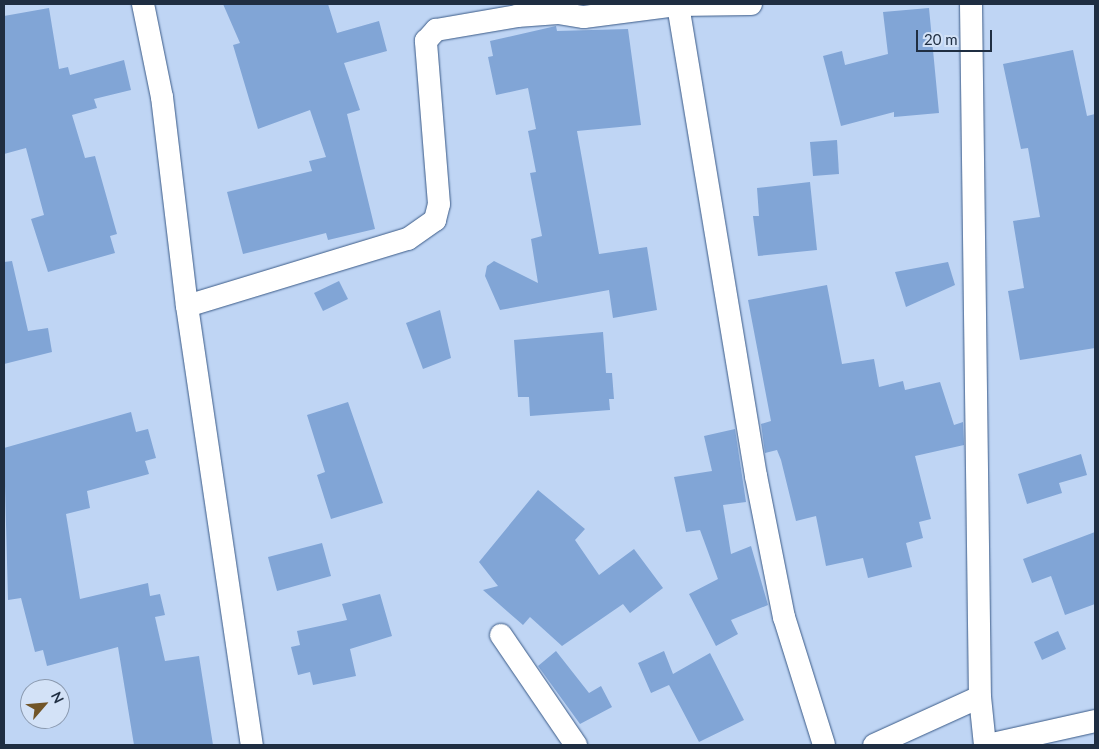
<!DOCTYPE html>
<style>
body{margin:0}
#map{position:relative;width:1099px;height:749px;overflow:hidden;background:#bfd5f4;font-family:Lato,sans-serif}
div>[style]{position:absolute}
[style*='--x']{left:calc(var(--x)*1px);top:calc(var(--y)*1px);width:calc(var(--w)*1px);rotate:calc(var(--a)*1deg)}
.building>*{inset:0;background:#81a5d6}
.roads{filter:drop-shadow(0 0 1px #3a5a87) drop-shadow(0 0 1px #3a5a87)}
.minor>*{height:22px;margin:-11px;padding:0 11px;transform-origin:11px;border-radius:11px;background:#fff}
span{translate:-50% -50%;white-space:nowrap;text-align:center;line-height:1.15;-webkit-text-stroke:4.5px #d3e2f7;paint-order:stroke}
.frame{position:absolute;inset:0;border:5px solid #1f2e42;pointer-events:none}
.north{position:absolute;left:20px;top:679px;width:50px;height:50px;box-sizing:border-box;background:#d3e2f7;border:1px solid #8b9aaf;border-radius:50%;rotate:63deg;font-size:14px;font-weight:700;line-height:20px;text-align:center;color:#1f2e42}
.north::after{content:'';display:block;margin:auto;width:18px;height:22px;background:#715528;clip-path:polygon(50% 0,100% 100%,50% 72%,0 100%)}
.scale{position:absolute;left:916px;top:30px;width:76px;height:22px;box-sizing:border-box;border:2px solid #1f2e42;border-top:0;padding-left:6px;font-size:15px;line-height:18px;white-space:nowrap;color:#1f2e42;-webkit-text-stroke:4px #d3e2f7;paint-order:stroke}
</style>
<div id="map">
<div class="building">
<div style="clip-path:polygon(223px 4px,328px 4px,337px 33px,379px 21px,387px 51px,344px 63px,360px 110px,347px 114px,375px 229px,328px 240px,326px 233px,243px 254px,227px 192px,312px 171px,309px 161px,326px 157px,310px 110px,258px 129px,233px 45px,240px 43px)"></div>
<div style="clip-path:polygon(49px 8px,59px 69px,68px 67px,70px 75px,124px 60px,131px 90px,94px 99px,97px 108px,72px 115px,85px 158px,95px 156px,117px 234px,110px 236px,115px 253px,48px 272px,31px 219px,44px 215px,26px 148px,4px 154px,4px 16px)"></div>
<div style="clip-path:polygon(929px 8px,939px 113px,894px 117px,894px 112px,841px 126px,823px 56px,842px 51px,845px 65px,888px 54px,883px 12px)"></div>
<div style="clip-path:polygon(556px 26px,557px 31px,628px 29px,641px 125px,577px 131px,599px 254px,647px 247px,657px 310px,613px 318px,609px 290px,500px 310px,485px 276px,487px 266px,494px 261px,538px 283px,531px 239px,542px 236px,530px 173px,536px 172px,528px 131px,536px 129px,528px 88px,496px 95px,488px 57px,493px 56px,490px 41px)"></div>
<div style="clip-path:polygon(1073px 50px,1087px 116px,1095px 114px,1095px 348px,1020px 360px,1008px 291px,1024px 288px,1013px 221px,1040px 217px,1028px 148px,1021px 149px,1003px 64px)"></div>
<div style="clip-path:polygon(837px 140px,839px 174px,813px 176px,810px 142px)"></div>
<div style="clip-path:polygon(810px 182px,817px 250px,758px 256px,753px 216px,759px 216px,757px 188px)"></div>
<div style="clip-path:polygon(12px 261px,28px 331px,48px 328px,52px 352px,4px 364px,4px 262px)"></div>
<div style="clip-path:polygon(948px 262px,955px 285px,906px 307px,895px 272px)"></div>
<div style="clip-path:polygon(339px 281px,348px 299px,323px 311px,314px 293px)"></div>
<div style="clip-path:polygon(827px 285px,842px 364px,874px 359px,879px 387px,903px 381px,905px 390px,940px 382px,954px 425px,963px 422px,964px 445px,915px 456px,931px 519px,919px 522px,923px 538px,906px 543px,912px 567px,868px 578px,863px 558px,826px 566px,816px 516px,796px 521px,781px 460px,777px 450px,765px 453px,761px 424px,771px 421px,748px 300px)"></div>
<div style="clip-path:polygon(440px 310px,451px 358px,423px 369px,406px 323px)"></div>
<div style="clip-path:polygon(603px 332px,606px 373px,612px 373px,614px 399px,609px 399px,610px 410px,530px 416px,529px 397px,518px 397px,514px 340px)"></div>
<div style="clip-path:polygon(348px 402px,383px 503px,331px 519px,317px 475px,325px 472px,307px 415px)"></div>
<div style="clip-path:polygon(131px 412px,136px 432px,148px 429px,156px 458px,145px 461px,149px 474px,87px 491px,90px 508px,66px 514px,80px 599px,148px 583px,150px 596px,160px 594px,165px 615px,155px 617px,165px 661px,199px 656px,213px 745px,134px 745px,118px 647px,47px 666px,43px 650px,35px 652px,21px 598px,8px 600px,4px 448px)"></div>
<div style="clip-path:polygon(735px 429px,746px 502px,723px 505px,731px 554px,751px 546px,768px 605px,731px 620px,738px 634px,716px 646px,689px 594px,718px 579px,700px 530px,686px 532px,674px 477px,712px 471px,704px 436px)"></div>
<div style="clip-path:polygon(1081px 454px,1087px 475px,1059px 483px,1062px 493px,1027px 504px,1018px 474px)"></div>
<div style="clip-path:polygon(538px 490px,585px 529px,575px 540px,599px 575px,634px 549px,663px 588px,630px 613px,623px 604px,562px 646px,530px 617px,523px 625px,483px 590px,498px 586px,479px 562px)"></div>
<div style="clip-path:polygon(1095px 532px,1095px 604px,1065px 615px,1051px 576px,1032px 583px,1023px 559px)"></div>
<div style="clip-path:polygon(322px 543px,331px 576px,277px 591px,268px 557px)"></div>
<div style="clip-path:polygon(380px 594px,392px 636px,350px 649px,356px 676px,313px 685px,310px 672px,298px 675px,291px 647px,300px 645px,297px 631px,347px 620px,342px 604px)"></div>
<div style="clip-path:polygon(1058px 631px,1066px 649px,1042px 660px,1034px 642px)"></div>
<div style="clip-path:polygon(556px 651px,589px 693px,601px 686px,612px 707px,580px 724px,538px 666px)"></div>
<div style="clip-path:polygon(664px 651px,673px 674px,710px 653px,744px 720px,699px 742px,669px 685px,651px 693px,638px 663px)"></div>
</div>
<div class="roads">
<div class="minor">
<div style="--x:143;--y:4;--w:95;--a:78.5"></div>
<div style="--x:162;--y:97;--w:210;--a:83.2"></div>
<div style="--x:187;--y:306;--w:444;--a:81.6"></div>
<div style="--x:971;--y:4;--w:693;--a:89.26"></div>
<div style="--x:980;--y:697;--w:48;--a:84.1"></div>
<div style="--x:678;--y:5;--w:477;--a:80.6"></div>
<div style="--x:756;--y:476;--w:144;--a:78.8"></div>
<div style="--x:784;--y:617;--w:134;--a:72.6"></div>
<div style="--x:187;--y:306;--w:231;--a:-16.9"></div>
<div style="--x:408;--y:239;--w:33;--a:-35"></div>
<div style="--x:435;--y:220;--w:16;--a:-76"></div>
<div style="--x:439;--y:204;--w:164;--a:-94.6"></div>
<div style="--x:426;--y:41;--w:15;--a:-48"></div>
<div style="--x:436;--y:30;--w:82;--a:-9.8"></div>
<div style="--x:517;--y:16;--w:41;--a:-4.2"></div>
<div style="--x:558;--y:13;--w:26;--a:9"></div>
<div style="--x:584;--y:17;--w:95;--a:-7.3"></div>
<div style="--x:678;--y:5;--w:73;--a:-0.8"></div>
<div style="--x:501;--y:635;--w:133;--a:55.7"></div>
<div style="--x:874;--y:745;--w:116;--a:-24.4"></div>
<div style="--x:988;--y:745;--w:110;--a:-12.6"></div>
</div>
</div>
<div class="frame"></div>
<div class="north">N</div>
<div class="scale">20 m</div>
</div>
